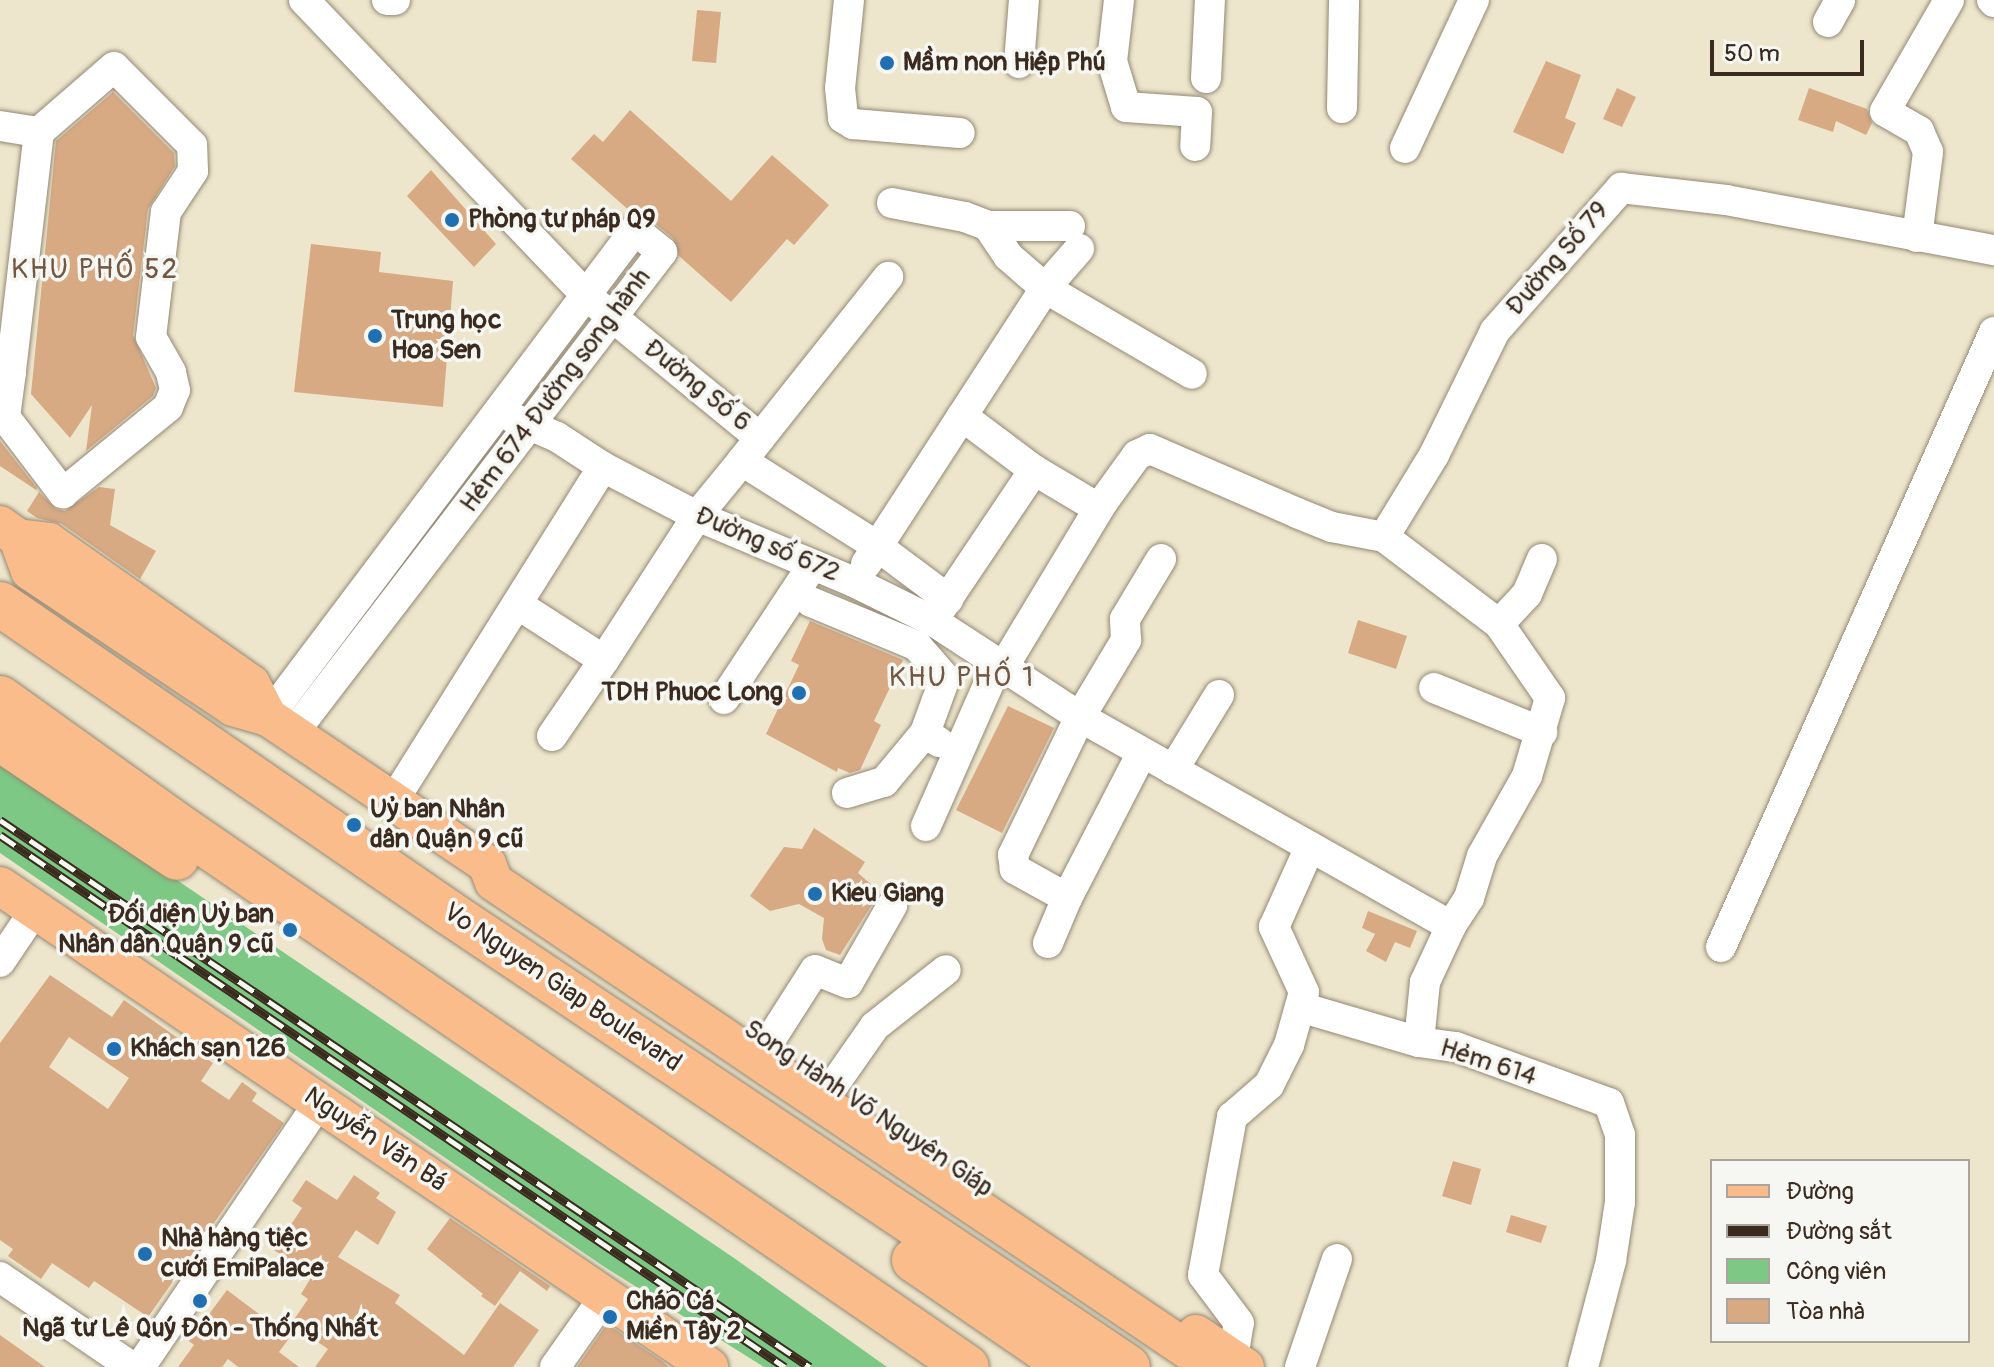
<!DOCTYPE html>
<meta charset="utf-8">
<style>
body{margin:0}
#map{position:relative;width:1994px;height:1367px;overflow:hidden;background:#ede6cc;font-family:Pangolin,sans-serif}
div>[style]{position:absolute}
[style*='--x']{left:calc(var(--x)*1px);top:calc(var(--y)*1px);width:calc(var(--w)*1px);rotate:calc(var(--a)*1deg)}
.green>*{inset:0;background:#7dc885}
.building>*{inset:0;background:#d7aa84}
.roads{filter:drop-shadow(0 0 2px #948875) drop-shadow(0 0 2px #948875)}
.minor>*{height:30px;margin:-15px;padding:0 15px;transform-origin:15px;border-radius:15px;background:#fff}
.major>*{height:38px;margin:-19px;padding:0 19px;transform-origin:19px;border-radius:19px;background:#fabc8b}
.highway>*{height:44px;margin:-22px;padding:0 22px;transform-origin:22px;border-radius:22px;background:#fabc8b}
.rail>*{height:9px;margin-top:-4.5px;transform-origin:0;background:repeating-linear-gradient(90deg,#f6f6f2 0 18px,#3b2a1e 0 36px);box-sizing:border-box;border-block:2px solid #3b2a1e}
.dots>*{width:22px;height:22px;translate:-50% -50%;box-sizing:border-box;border:4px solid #f6f6f2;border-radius:50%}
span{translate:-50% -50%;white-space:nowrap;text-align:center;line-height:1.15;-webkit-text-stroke:7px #f6f6f2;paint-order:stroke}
.poi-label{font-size:26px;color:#3b2a1e;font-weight:700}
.left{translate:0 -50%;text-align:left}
.right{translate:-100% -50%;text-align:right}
.street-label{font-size:26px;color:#3b2a1e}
.neighbourhood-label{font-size:28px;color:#725742;letter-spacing:2px}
.legend{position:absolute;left:1710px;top:1159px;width:260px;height:184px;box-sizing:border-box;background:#f6f6f2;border:2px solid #aba49d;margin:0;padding:10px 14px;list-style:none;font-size:24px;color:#3b2a1e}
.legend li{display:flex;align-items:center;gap:16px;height:40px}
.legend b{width:40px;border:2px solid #aba49d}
.scale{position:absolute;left:1710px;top:40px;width:154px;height:36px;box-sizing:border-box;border:4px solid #3b2a1e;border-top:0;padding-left:10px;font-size:24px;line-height:28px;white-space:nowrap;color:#3b2a1e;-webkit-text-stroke:6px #f6f6f2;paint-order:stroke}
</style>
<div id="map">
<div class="green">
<div style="clip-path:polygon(0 760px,734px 1258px,887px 1367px,764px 1367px,603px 1266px,0 853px)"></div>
</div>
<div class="building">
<div style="clip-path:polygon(697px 10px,721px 12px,716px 63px,692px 61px)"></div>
<div style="clip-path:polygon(1546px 61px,1581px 75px,1565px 118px,1576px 123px,1563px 154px,1513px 132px)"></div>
<div style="clip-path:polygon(1617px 88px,1636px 97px,1622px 127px,1603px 119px)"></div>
<div style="clip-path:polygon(1809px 88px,1867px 109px,1872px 123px,1866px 135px,1836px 121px,1833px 132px,1798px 120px)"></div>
<div style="clip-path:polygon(113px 92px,174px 153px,175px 166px,148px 209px,133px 335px,156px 388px,153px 396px,86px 451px,92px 405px,70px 438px,31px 394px,56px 141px)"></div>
<div style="clip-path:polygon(630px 110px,731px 201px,772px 155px,829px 205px,794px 245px,787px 239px,731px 302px,679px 256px,673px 238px,646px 216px,632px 213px,571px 159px,594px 134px,603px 142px)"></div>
<div style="clip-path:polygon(431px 170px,496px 244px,474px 267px,407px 196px)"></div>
<div style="clip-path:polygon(311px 244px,381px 252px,379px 272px,453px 281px,443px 407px,294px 392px)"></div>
<div style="clip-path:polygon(0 441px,37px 488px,36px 490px,0 466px)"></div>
<div style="clip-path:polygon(99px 487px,115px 489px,110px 525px,156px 551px,140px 579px,62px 524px,37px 518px,27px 511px,39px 492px,56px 509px,65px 511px)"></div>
<div style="clip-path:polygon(1358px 620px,1407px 636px,1396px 669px,1348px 653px)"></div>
<div style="clip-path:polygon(810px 621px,903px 660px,874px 721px,881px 725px,860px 770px,850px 773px,838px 768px,837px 772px,766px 734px,799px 665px,791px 661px)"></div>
<div style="clip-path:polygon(1008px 706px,1054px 728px,1002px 833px,956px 810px)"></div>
<div style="clip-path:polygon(814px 828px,865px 862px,858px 873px,880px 892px,840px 955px,826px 950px,822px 939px,824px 918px,799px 904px,770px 911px,750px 896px,784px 847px,802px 849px)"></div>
<div style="clip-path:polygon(1368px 911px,1417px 931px,1410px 948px,1395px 942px,1386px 962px,1366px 951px,1375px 934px,1362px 928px)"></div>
<div style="clip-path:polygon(evenodd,50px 975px,112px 1017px,124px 1000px,213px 1063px,201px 1081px,229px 1100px,242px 1082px,257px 1093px,252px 1101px,284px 1123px,148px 1317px,94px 1281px,89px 1288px,52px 1263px,41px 1279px,8px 1256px,13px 1249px,0 1240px,0 1043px,50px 975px,69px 1037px,129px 1078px,108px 1109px,49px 1067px,69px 1037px)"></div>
<div style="clip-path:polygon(1453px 1161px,1481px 1169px,1471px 1205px,1442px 1196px)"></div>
<div style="clip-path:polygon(354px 1175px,380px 1193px,376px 1198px,396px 1212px,378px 1245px,356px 1230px,338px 1257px,400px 1295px,395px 1303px,464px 1355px,500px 1303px,539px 1330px,513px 1367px,315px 1367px,328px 1349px,291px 1324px,308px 1299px,301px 1294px,312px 1276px,274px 1250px,302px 1208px,292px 1201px,306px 1180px,337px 1200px)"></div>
<div style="clip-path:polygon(1511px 1215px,1547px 1226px,1541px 1243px,1506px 1232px)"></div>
<div style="clip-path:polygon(450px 1218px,550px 1286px,547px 1291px,520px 1271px,495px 1306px,481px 1296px,483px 1294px,427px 1249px)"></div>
<div style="clip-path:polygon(227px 1290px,290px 1337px,279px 1352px,299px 1367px,238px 1367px,228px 1359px,222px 1367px,178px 1367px,194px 1345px,189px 1341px)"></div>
<div style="clip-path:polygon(607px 1324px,662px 1361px,669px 1367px,577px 1367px)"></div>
<div style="clip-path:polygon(0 1335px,45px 1367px,0 1367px)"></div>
</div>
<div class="roads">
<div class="minor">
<div style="--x:304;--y:0;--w:411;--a:46.3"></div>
<div style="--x:588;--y:297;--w:222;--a:39.3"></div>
<div style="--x:760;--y:438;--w:29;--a:128"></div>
<div style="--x:742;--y:461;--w:160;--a:32.2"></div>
<div style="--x:877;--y:546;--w:89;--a:36.7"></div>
<div style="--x:387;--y:0;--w:8;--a:0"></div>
<div style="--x:849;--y:0;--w:88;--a:95.8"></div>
<div style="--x:840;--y:88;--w:30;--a:84"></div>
<div style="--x:843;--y:118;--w:12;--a:31"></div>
<div style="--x:853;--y:124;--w:107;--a:4.8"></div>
<div style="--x:1119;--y:0;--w:61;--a:96.5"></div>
<div style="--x:1112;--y:61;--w:48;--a:73.1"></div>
<div style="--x:1126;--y:107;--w:71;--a:4"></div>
<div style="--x:1197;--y:112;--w:34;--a:93"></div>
<div style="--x:1992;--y:0;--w:3;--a:45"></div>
<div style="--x:1828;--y:22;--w:25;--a:-61"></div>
<div style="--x:1019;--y:63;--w:63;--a:-85.5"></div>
<div style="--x:1206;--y:78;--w:78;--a:-87.1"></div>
<div style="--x:1342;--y:108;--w:108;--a:-88.9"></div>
<div style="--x:0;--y:126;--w:39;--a:9"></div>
<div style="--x:39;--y:132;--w:242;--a:96.7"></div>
<div style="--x:11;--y:372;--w:11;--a:-175"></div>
<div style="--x:1405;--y:148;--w:163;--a:-65"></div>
<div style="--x:892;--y:203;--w:74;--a:10.9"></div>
<div style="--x:965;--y:217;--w:25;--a:21"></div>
<div style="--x:988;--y:226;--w:36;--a:56"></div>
<div style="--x:1008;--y:256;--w:49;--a:40.9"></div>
<div style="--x:1045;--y:288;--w:170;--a:30.3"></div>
<div style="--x:988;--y:226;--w:82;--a:0"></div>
<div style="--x:1917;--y:237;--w:86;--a:-82.6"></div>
<div style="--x:1928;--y:152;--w:23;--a:-113"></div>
<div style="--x:1919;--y:131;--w:39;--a:-150"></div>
<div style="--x:1885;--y:111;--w:128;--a:-60"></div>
<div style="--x:11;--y:372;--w:45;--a:97.6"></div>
<div style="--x:5;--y:417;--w:96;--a:52.7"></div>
<div style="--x:63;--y:493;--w:136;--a:-39.3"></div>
<div style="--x:168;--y:407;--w:18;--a:-68"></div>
<div style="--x:175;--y:390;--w:18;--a:-103"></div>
<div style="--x:171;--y:372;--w:40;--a:-119.7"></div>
<div style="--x:151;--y:337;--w:126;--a:-83.2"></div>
<div style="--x:166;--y:212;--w:49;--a:-56.6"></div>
<div style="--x:193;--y:171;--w:26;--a:-92"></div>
<div style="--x:192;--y:145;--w:110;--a:-135"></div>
<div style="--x:114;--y:67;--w:99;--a:139.1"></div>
<div style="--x:962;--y:416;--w:90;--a:36.9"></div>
<div style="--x:1034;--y:470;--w:69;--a:30.7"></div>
<div style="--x:1093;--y:505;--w:10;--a:-17"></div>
<div style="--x:1103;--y:502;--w:58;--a:-54.1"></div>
<div style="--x:1137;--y:455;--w:14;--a:-25"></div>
<div style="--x:1150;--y:449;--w:160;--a:23.5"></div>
<div style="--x:1297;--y:513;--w:38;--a:22"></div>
<div style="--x:1332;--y:527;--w:53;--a:10.9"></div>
<div style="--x:1384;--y:537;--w:144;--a:37.1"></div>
<div style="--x:1499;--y:624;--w:90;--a:55.4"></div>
<div style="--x:1550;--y:698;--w:81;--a:106.4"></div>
<div style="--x:1527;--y:776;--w:92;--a:119.4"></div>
<div style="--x:1482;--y:856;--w:44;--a:107.2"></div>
<div style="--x:1469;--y:898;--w:33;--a:123"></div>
<div style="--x:1451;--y:926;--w:62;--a:114.9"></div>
<div style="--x:1425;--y:982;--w:60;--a:95.7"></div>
<div style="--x:513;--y:418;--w:48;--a:23.4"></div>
<div style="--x:557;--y:437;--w:55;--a:33.1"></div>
<div style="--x:603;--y:467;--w:106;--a:27.5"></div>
<div style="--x:697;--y:516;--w:170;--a:22.8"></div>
<div style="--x:854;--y:582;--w:88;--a:26.3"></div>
<div style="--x:933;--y:621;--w:176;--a:33.1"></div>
<div style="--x:1080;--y:717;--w:426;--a:29.4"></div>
<div style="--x:760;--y:438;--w:206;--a:-51.5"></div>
<div style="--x:1384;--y:537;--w:96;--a:-58.6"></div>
<div style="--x:1434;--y:455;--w:138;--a:-63.8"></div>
<div style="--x:1495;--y:331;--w:191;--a:-48.6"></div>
<div style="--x:1621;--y:188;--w:106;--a:6.5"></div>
<div style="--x:1726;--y:200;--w:273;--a:10.6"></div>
<div style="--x:866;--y:564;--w:329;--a:-57"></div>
<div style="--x:1045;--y:288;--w:52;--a:-48.9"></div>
<div style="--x:811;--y:602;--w:115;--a:22.5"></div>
<div style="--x:917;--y:646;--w:43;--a:48.8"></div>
<div style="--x:945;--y:678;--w:59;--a:110"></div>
<div style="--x:517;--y:604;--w:103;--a:32.8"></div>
<div style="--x:604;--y:660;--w:171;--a:-57.1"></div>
<div style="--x:697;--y:516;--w:71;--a:-50.7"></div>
<div style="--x:936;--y:616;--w:176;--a:-56.1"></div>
<div style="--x:1499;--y:624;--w:41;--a:-47"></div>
<div style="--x:1527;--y:594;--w:38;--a:-67"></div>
<div style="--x:1004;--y:666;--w:192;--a:-58.9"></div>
<div style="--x:1434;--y:688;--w:117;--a:22.2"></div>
<div style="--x:724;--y:699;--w:159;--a:-56.5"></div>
<div style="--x:268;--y:717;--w:610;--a:-53"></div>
<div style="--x:635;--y:230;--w:35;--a:39"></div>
<div style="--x:662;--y:252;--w:610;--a:127.47"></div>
<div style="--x:552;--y:736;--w:92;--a:-55.6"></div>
<div style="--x:1173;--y:770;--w:88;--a:-58.5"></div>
<div style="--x:847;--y:793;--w:39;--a:-17"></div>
<div style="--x:884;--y:782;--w:64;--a:-50.1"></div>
<div style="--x:925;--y:733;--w:17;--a:33"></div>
<div style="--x:392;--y:803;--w:397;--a:-57.9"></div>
<div style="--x:926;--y:826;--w:178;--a:-66.2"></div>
<div style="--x:1067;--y:898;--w:60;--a:-150.9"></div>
<div style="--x:1015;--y:869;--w:14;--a:-98"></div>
<div style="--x:1013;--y:855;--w:153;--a:-64.1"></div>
<div style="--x:1080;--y:717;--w:90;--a:-59.1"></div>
<div style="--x:1126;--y:640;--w:21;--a:-93"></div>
<div style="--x:1125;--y:619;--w:70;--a:-59"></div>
<div style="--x:1048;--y:943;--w:49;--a:-67.1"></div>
<div style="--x:1067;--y:898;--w:163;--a:-62.7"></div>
<div style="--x:1721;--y:947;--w:673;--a:-66.06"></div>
<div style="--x:0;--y:962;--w:63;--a:-56.1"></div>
<div style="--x:1300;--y:1007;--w:124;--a:16.4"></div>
<div style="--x:1419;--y:1042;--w:37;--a:8"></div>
<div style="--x:1456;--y:1047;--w:163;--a:20.1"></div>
<div style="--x:1609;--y:1103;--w:34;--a:71"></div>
<div style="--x:1620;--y:1135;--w:67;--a:90"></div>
<div style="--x:1620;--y:1202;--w:60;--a:98.7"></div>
<div style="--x:1611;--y:1261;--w:110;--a:104.8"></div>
<div style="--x:769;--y:1042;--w:85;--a:-57.4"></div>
<div style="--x:815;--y:970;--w:35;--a:22"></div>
<div style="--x:848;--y:983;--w:89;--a:-60.3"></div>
<div style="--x:833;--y:1086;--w:73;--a:-55"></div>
<div style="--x:875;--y:1026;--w:90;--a:-38.3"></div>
<div style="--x:0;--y:1277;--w:160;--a:34.3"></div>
<div style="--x:1233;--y:1359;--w:36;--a:-81"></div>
<div style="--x:1239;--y:1323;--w:60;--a:-126.9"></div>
<div style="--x:1203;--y:1275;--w:161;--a:-79.6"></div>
<div style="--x:1232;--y:1117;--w:49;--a:-40.9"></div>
<div style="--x:1269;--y:1085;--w:45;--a:-63.4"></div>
<div style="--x:1289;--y:1045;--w:55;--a:-74.2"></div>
<div style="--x:1304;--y:992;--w:72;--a:-114.8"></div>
<div style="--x:1274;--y:927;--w:88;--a:-65.8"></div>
<div style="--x:140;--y:1367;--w:319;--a:-55.9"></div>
<div style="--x:555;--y:1367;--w:87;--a:-54.8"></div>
<div style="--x:1300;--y:1367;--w:114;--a:-71.1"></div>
</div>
<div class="major">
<div style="--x:0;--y:525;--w:22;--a:36"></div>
<div style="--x:18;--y:538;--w:31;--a:7"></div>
<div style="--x:49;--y:542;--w:247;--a:35.1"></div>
<div style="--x:251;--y:684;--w:37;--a:63"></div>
<div style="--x:18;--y:538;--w:35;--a:70"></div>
<div style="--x:30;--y:571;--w:244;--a:33.8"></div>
<div style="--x:233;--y:707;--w:36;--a:16"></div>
<div style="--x:268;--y:717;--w:264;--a:33.9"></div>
<div style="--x:487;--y:864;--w:19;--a:69"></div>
<div style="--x:494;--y:882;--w:867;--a:34"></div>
<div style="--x:0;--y:886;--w:857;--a:34.15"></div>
<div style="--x:1196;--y:1334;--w:59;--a:34"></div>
</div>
<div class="highway">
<div style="--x:0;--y:604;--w:544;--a:34.51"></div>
<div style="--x:448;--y:912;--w:818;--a:33.79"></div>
<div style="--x:0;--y:698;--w:221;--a:35.6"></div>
<div style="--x:180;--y:827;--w:954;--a:34.46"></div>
<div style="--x:0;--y:739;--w:213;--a:33.9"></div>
<div style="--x:914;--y:1260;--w:189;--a:34.4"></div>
</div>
</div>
<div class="rail">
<div style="--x:0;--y:820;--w:977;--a:34.03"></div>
<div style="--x:0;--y:835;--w:948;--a:34.13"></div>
</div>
<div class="dots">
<div style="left:887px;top:63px;background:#1f6fb2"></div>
<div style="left:452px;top:220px;background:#1f6fb2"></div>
<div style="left:375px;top:336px;background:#1f6fb2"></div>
<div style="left:799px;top:693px;background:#1f6fb2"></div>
<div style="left:354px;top:825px;background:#1f6fb2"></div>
<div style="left:815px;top:894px;background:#1f6fb2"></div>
<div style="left:290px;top:930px;background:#1f6fb2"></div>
<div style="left:114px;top:1049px;background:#1f6fb2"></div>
<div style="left:145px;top:1254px;background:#1f6fb2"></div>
<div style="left:200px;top:1301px;background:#1f6fb2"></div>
<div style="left:610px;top:1317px;background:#1f6fb2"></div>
</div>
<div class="poi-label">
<span class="left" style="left:903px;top:63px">Mầm non Hiệp Phú</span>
<span class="left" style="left:468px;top:220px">Phòng tư pháp Q9</span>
<span class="left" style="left:391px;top:336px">Trung học<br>Hoa Sen</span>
<span class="right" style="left:783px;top:693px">TDH Phuoc Long</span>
<span class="left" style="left:370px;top:825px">Uỷ ban Nhân<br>dân Quận 9 cũ</span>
<span class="left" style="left:831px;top:894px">Kieu Giang</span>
<span class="right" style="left:274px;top:930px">Đối diện Uỷ ban<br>Nhân dân Quận 9 cũ</span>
<span class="left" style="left:130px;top:1049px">Khách sạn 126</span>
<span class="left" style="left:161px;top:1254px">Nhà hàng tiệc<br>cưới EmiPalace</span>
<span class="left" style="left:626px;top:1317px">Cháo Cá<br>Miền Tây 2</span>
<span style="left:200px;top:1329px">Ngã tư Lê Quý Đôn - Thống Nhất</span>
</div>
<div class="street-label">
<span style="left:1558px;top:259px;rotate:-49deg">Đường Số 79</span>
<span style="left:697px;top:386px;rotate:39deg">Đường Số 6</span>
<span style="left:556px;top:391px;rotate:-53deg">Hẻm 674 Đường song hành</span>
<span style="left:767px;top:545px;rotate:23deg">Đường số 672</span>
<span style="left:562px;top:988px;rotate:34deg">Vo Nguyen Giap Boulevard</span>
<span style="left:1488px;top:1063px;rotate:18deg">Hẻm 614</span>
<span style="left:868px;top:1109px;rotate:34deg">Song Hành Võ Nguyên Giáp</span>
<span style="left:375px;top:1140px;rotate:34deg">Nguyễn Văn Bá</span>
</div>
<div class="neighbourhood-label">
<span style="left:95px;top:270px">KHU PHỐ 52</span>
<span style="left:962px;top:678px">KHU PHỐ 1</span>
</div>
<ul class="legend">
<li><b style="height:10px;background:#fabc8b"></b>Đường</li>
<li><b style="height:10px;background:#3b2a1e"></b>Đường sắt</li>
<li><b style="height:22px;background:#7dc885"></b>Công viên</li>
<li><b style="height:22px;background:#d7aa84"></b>Tòa nhà</li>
</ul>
<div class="scale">50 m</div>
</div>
